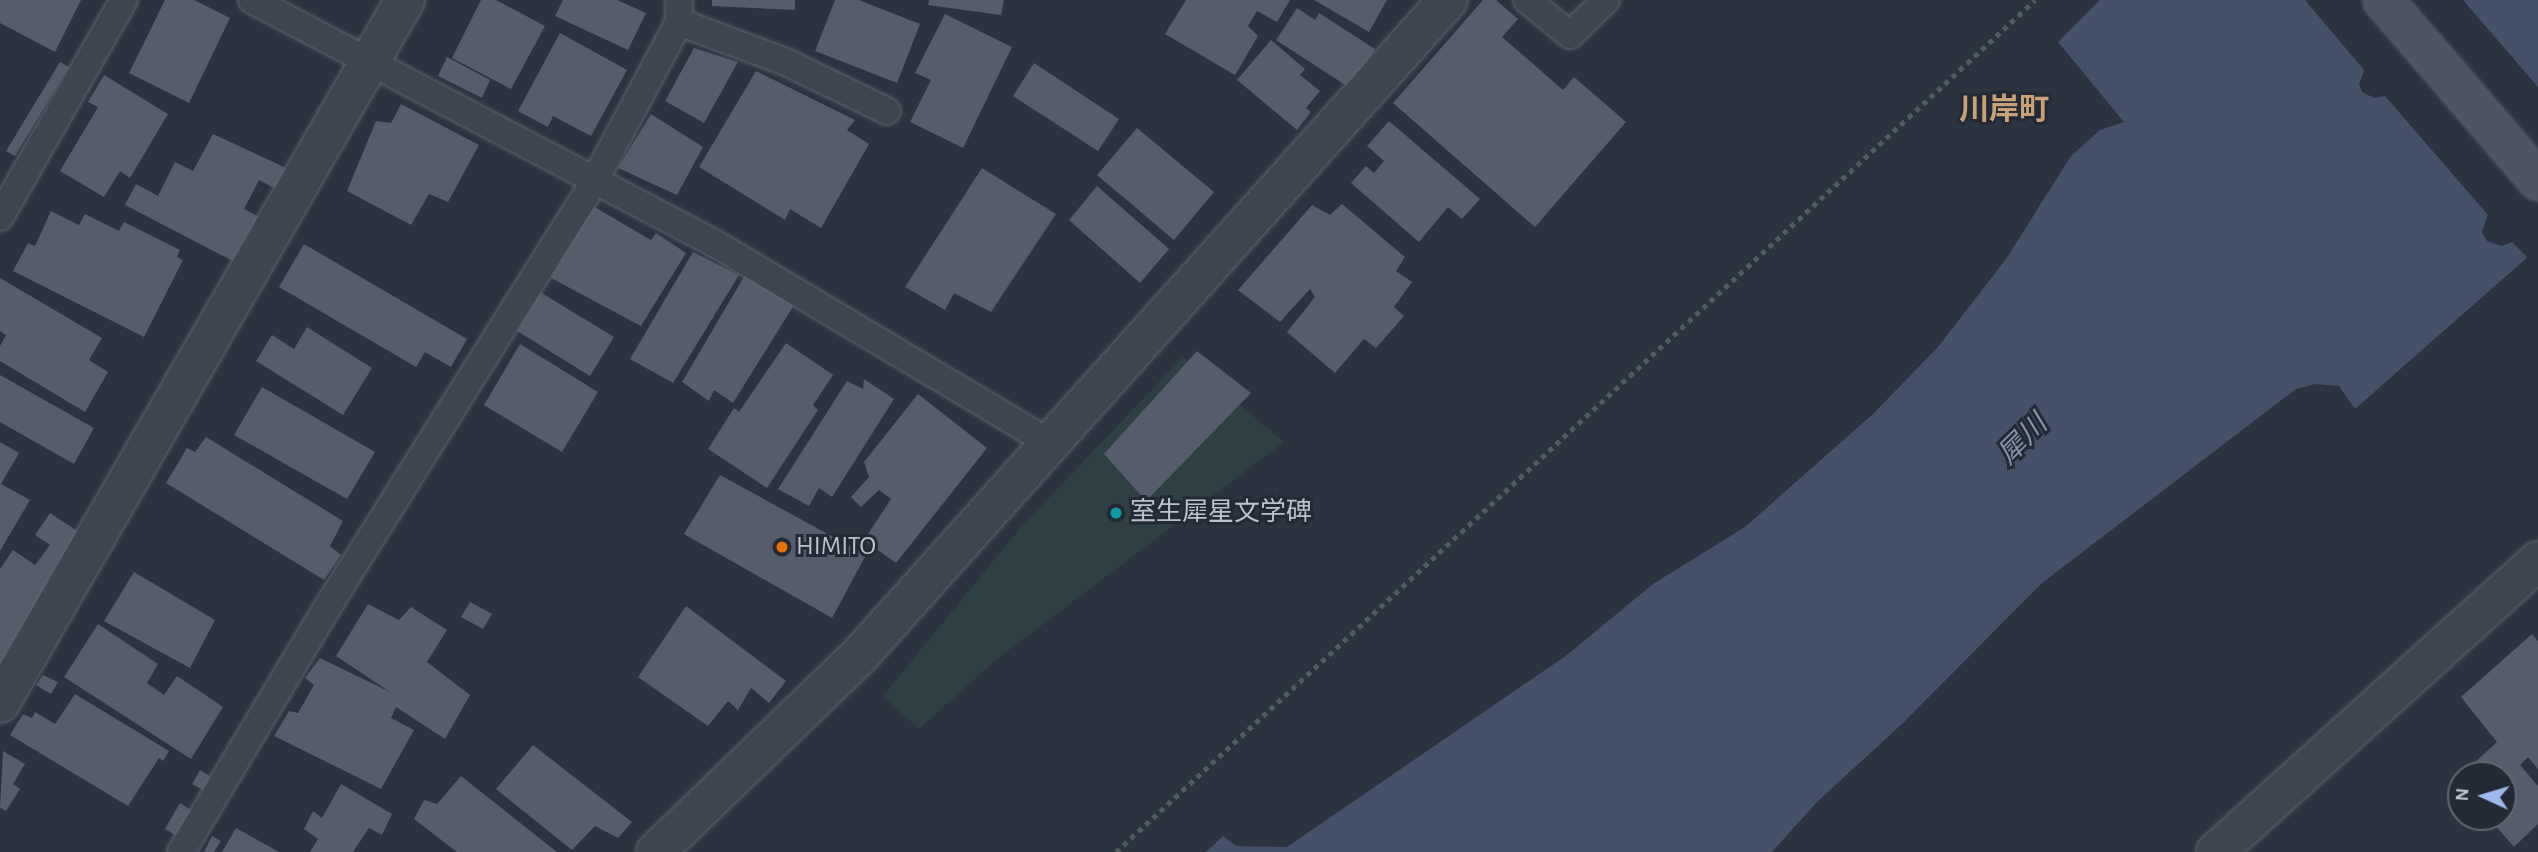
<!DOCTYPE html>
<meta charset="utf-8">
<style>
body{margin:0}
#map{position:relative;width:2538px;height:852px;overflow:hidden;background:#2b3341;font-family:"Alegreya Sans","Noto Sans JP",sans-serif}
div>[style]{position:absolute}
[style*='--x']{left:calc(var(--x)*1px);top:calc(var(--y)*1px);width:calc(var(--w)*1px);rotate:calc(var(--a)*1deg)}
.green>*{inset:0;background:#2e4043}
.water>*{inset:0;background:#455169}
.pier>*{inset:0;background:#2b3341}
.building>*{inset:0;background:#555c6b}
.path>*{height:4.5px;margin-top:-2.25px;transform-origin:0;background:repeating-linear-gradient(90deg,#4d5d60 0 5px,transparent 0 10px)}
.roads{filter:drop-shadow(0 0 2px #5d636e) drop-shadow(0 0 2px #5d636e)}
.lane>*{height:26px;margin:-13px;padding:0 13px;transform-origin:13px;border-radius:13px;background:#3f4551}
.street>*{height:38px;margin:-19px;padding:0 19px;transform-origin:19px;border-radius:19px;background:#3f4551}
.secondary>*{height:38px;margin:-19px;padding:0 19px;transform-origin:19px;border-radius:19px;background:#4d5463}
.dots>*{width:19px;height:19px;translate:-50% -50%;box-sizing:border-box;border:4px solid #232a36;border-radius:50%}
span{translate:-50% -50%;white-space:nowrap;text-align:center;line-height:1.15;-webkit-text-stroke:6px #232a36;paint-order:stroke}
.poi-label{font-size:26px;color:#bcc1cb}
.left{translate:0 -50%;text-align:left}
.water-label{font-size:28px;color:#8795ae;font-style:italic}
.quarter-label{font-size:30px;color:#caa177;font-weight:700}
.north{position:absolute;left:2447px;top:761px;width:70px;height:70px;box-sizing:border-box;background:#232a36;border:2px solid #606672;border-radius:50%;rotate:274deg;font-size:19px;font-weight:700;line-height:28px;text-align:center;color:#bcc1cb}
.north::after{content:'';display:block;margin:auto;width:24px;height:32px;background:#9fb8ec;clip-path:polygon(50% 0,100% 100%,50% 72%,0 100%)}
</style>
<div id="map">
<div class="green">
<div style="clip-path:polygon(1183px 357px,1284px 442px,997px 659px,919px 729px,883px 696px,1021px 527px)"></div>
</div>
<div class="water">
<div style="clip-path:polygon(2100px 0,2538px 0,2538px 248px,2355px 409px,2339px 386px,2315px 384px,2296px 389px,2042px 583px,1903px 723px,1817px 802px,1772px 852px,1206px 852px,1223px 836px,1236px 846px,1287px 847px,1567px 655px,1653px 584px,1745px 527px,1873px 414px,1938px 347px,2006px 259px,2071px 156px,2100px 130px,2124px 122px,2058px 42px)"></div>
</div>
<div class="pier">
<div style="clip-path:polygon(2305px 0,2463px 0,2538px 87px,2538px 253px,2531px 261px,2512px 242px,2502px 246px,2487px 241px,2482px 232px,2488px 215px,2385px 96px,2374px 98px,2362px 92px,2359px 84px,2364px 70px)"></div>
</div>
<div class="building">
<div style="clip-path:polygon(0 0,81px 0,55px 52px,0 23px)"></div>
<div style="clip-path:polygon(165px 0,194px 0,230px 18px,189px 103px,129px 73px)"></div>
<div style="clip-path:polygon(481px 0,496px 0,545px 26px,511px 89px,452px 58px)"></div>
<div style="clip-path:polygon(563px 0,617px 0,646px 13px,628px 50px,555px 16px)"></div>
<div style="clip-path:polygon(712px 0,795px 0,795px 10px,712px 6px)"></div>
<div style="clip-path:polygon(835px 0,859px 0,920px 24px,897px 83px,815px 51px)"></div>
<div style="clip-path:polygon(929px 0,1004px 0,1001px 15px,928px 5px)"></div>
<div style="clip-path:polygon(1186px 0,1290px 0,1277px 22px,1257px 11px,1248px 26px,1258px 36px,1235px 75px,1165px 34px)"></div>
<div style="clip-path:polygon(1314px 0,1387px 0,1369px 32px)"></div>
<div style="clip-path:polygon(1483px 0,1496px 0,1518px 19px,1502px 37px,1563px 90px,1574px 77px,1626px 122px,1535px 227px,1393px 103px)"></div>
<div style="clip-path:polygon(1297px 8px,1315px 20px,1319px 13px,1375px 49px,1350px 88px,1276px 40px)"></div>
<div style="clip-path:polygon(945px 14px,1012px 47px,963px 148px,910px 122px,931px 80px,915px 73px)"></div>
<div style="clip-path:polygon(560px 33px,627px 70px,591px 136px,553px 116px,548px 127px,518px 111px)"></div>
<div style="clip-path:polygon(1271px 40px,1305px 69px,1300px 75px,1320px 91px,1306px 108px,1311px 112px,1297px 130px,1237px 80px)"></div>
<div style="clip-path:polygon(694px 48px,738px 62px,704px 123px,665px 101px)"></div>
<div style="clip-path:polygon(447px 57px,490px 80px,482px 98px,438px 76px)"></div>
<div style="clip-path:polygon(60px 62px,69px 67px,15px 156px,6px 151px)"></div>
<div style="clip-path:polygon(1034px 63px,1119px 119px,1098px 151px,1013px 96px)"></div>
<div style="clip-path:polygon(756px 71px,855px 120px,847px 130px,869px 144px,821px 228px,790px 209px,785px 220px,699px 167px)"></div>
<div style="clip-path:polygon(104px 75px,168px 114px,130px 178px,120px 171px,104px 197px,60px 171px,98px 107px,88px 102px)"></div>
<div style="clip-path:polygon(401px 104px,479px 145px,448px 202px,429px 194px,411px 225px,347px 191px,376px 121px,391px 123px)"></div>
<div style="clip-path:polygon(651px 114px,703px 147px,677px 195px,618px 168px)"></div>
<div style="clip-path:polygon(1389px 121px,1480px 199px,1462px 219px,1448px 207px,1419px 242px,1351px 183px,1366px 166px,1374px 173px,1384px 161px,1367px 146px)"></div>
<div style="clip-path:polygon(1137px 128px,1214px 192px,1174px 240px,1097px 175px)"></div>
<div style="clip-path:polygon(213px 134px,299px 174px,287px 195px,259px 180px,244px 209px,269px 222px,246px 268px,125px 205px,136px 184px,158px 196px,175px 162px,193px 171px)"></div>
<div style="clip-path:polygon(982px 168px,1056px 214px,991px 312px,954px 293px,945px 310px,905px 287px)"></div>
<div style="clip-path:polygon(1097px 186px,1169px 249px,1140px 283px,1069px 220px)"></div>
<div style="clip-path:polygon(1342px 204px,1405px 257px,1396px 271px,1412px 282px,1394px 307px,1404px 316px,1376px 348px,1364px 339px,1335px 373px,1287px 332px,1315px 297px,1310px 289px,1280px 322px,1238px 290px,1312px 205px,1330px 215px)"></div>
<div style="clip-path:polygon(591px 205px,651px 240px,656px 233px,686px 253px,641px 326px,551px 278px)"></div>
<div style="clip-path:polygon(51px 211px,79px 225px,85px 214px,119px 231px,124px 222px,180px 250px,177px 257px,183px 260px,144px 337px,13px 271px,28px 243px,35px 246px)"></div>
<div style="clip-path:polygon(304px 244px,467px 339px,451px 367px,425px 352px,416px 367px,279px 287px)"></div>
<div style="clip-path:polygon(693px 252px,739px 275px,673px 383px,630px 359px)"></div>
<div style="clip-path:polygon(745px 275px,794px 305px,733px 403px,714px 390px,709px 401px,682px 382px)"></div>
<div style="clip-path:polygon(0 278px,102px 338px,89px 360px,108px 372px,85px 412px,0 361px,0 346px,6px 335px,0 331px)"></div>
<div style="clip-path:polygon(540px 292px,614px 337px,590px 376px,517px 331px)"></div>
<div style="clip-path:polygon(307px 327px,372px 368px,343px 415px,256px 361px,272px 335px,294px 349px)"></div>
<div style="clip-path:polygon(786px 343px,833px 375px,813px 405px,818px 410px,767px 488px,708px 449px,734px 408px,739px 412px)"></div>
<div style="clip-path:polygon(520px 344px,598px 392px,562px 452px,484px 405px)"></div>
<div style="clip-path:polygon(1197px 351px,1251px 393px,1146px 501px,1104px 454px)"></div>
<div style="clip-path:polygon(0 375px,94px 428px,74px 464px,0 422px)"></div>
<div style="clip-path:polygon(864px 379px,894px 399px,832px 497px,819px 488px,809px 506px,778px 489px,847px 381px,863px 389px)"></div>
<div style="clip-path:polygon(262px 387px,375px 452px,347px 499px,234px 435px)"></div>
<div style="clip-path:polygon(918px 394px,987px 448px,896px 563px,864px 540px,891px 499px,879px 490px,861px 507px,851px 497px,869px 477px,864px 462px)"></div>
<div style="clip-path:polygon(206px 437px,343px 521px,330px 546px,341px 555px,324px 580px,166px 483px,187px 448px,195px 452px)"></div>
<div style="clip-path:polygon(0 442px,19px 453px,1px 484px,30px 500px,0 551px)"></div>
<div style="clip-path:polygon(720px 475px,866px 555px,832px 618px,684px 534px)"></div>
<div style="clip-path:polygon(50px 513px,89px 539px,0 675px,0 569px,13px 550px,35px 565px,50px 545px,35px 535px)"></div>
<div style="clip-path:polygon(134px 572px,215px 620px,190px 668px,104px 621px)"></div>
<div style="clip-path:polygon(470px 602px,492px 614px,483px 629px,461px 617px)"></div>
<div style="clip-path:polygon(368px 604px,399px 620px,411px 607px,447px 630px,427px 662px,470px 695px,445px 739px,396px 707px,391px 718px,414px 730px,381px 789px,274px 736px,289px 711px,298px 713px,314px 685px,305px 678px,320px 658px,390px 692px,336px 656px)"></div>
<div style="clip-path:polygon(686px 606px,786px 681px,769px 703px,751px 688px,738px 710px,728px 701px,708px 726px,638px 677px)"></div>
<div style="clip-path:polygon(98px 624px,158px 664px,147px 683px,164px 695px,177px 676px,223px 707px,191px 759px,64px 677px)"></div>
<div style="clip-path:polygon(2532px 634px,2538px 641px,2538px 769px,2528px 757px,2520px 765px,2538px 786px,2538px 824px,2514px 847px,2488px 817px,2503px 817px,2503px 775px,2461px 775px,2497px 742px,2461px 697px)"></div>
<div style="clip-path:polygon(43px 675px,58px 682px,51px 694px,36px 685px)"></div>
<div style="clip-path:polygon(75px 694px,169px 751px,163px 761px,159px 758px,128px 806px,10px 735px,23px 714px,32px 718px,35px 712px,55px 724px)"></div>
<div style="clip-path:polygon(533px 745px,632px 822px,618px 838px,595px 826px,572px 850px,496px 789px)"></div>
<div style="clip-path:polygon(3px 751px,25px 764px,13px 784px,20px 789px,6px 811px,0 808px)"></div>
<div style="clip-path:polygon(200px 770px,215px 779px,208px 793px,192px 784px)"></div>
<div style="clip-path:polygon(461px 776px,557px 852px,457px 852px,414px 819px,424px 800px,437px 804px)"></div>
<div style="clip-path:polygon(341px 784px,392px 814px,382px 835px,369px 828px,353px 852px,310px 852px,318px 839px,304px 829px,313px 811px,322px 818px)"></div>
<div style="clip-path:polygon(180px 803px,194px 812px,180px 838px,165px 829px)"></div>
<div style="clip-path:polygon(236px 828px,279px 852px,222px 852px)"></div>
<div style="clip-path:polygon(212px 836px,221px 841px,214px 852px,204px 852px)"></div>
</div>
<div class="path">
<div style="--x:1116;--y:852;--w:1253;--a:-42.83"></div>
</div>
<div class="roads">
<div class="lane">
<div style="--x:252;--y:0;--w:524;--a:27.74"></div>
<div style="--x:716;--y:244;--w:387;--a:30.8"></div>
<div style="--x:1527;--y:0;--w:55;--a:39.1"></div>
<div style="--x:1570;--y:35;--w:50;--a:-44.2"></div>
<div style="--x:679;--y:22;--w:114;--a:20.5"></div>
<div style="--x:786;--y:62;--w:112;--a:25.9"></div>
<div style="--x:0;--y:217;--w:250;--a:-60.3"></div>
<div style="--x:181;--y:852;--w:290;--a:-59.1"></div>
<div style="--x:330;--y:603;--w:499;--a:-57.9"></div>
<div style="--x:595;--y:180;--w:179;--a:-62"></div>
<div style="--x:679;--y:22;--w:22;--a:-90"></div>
</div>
<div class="street">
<div style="--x:0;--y:703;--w:811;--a:-60.05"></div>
<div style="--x:656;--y:852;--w:284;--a:-44"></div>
<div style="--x:860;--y:655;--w:880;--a:-48.09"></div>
<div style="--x:2216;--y:852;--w:434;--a:-42.1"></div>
</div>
<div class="secondary">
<div style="--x:2383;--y:0;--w:238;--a:49.3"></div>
</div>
</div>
<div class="dots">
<div style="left:1116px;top:513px;background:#0f9aa8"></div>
<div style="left:782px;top:547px;background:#e8710a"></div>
</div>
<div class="poi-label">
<span class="left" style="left:1130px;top:513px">室生犀星文学碑</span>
<span class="left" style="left:796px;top:547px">HIMITO</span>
</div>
<div class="water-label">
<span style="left:2023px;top:440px;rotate:-45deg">犀川</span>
</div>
<div class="quarter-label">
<span style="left:2004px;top:110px">川岸町</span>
</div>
<div class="north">N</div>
</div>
